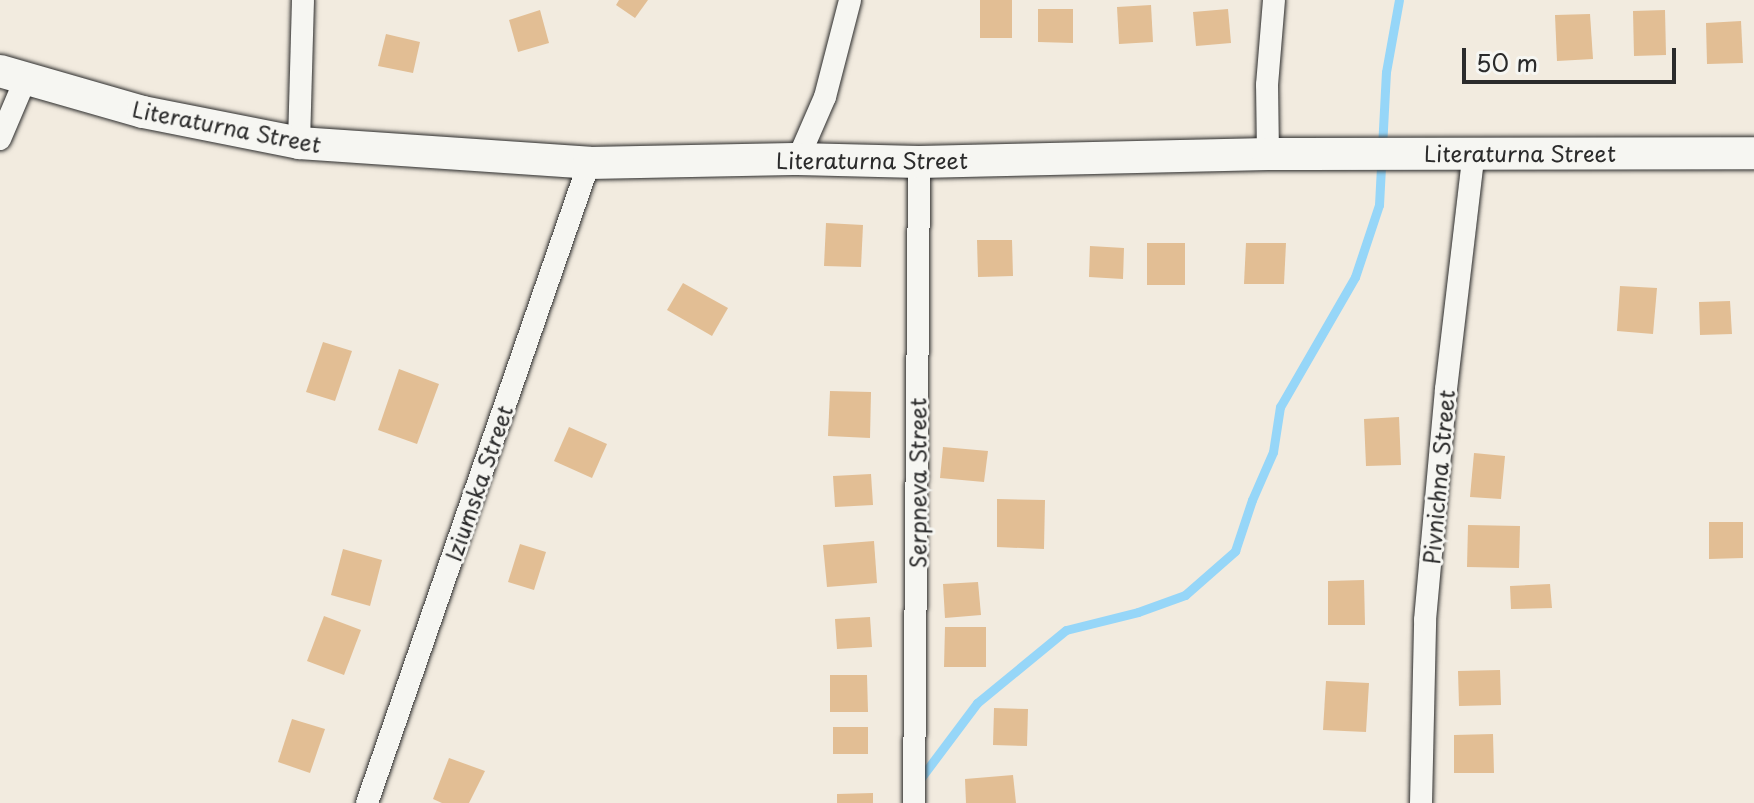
<!DOCTYPE html>
<style>
body{margin:0}
#map{position:relative;width:1754px;height:803px;overflow:hidden;background:#f2ebdf;font-family:"Playpen Sans",sans-serif}
div>[style]{position:absolute}
[style*='--x']{left:calc(var(--x)*1px);top:calc(var(--y)*1px);width:calc(var(--w)*1px);rotate:calc(var(--a)*1deg)}
.stream>*{height:9px;margin:-4.5px;padding:0 4.5px;transform-origin:4.5px;border-radius:4.5px;background:#96d6f8}
.building>*{inset:0;background:#e2be94}
.roads{filter:drop-shadow(0 0 2px #2b2b2b) drop-shadow(0 0 2px #2b2b2b)}
.street>*{height:22px;margin:-11px;padding:0 11px;transform-origin:11px;border-radius:11px;background:#f6f6f2}
.secondary>*{height:32px;margin:-16px;padding:0 16px;transform-origin:16px;border-radius:16px;background:#f6f6f2}
span{translate:-50% -50%;white-space:nowrap;text-align:center;line-height:1.15;-webkit-text-stroke:6px #f6f6f2;paint-order:stroke}
.street-label{font-size:22px;color:#2b2b2b}
.scale{position:absolute;left:1462px;top:48px;width:214px;height:36px;box-sizing:border-box;border:4px solid #2b2b2b;border-top:0;padding-left:10px;font-size:24px;line-height:28px;white-space:nowrap;color:#2b2b2b;-webkit-text-stroke:6px #f6f6f2;paint-order:stroke}
</style>
<div id="map">
<div class="stream">
<div style="--x:920;--y:779;--w:95;--a:-53.1"></div>
<div style="--x:977;--y:703;--w:115;--a:-39.4"></div>
<div style="--x:1066;--y:630;--w:74;--a:-14"></div>
<div style="--x:1138;--y:612;--w:50;--a:-19.9"></div>
<div style="--x:1185;--y:595;--w:67;--a:-41.3"></div>
<div style="--x:1235;--y:551;--w:54;--a:-71.6"></div>
<div style="--x:1252;--y:500;--w:52;--a:-66.4"></div>
<div style="--x:1273;--y:452;--w:46;--a:-81.2"></div>
<div style="--x:1280;--y:407;--w:150;--a:-60"></div>
<div style="--x:1355;--y:277;--w:76;--a:-71.6"></div>
<div style="--x:1379;--y:205;--w:133;--a:-87"></div>
<div style="--x:1386;--y:72;--w:73;--a:-79.8"></div>
</div>
<div class="building">
<div style="clip-path:polygon(619px 0,648px 0,635px 18px,616px 5px)"></div>
<div style="clip-path:polygon(980px 0,1012px 0,1012px 38px,980px 38px)"></div>
<div style="clip-path:polygon(1151px 5px,1153px 42px,1119px 44px,1117px 7px)"></div>
<div style="clip-path:polygon(1038px 9px,1073px 9px,1073px 43px,1038px 42px)"></div>
<div style="clip-path:polygon(1228px 9px,1231px 43px,1196px 46px,1193px 12px)"></div>
<div style="clip-path:polygon(540px 10px,549px 43px,518px 52px,509px 20px)"></div>
<div style="clip-path:polygon(1665px 10px,1666px 55px,1634px 56px,1633px 11px)"></div>
<div style="clip-path:polygon(1590px 14px,1593px 59px,1557px 61px,1555px 15px)"></div>
<div style="clip-path:polygon(1741px 21px,1743px 63px,1707px 64px,1706px 23px)"></div>
<div style="clip-path:polygon(386px 34px,420px 42px,413px 73px,378px 66px)"></div>
<div style="clip-path:polygon(826px 223px,863px 225px,861px 267px,824px 266px)"></div>
<div style="clip-path:polygon(977px 240px,1012px 240px,1013px 276px,978px 277px)"></div>
<div style="clip-path:polygon(1147px 243px,1185px 243px,1185px 285px,1147px 285px)"></div>
<div style="clip-path:polygon(1246px 243px,1286px 243px,1284px 284px,1244px 284px)"></div>
<div style="clip-path:polygon(1090px 246px,1124px 248px,1123px 279px,1089px 277px)"></div>
<div style="clip-path:polygon(683px 283px,728px 308px,712px 336px,667px 310px)"></div>
<div style="clip-path:polygon(1620px 286px,1657px 288px,1653px 334px,1617px 331px)"></div>
<div style="clip-path:polygon(1730px 301px,1732px 334px,1700px 335px,1699px 302px)"></div>
<div style="clip-path:polygon(323px 342px,352px 351px,335px 401px,306px 392px)"></div>
<div style="clip-path:polygon(399px 369px,439px 384px,417px 444px,378px 430px)"></div>
<div style="clip-path:polygon(830px 391px,871px 392px,870px 438px,828px 436px)"></div>
<div style="clip-path:polygon(1399px 417px,1401px 465px,1366px 466px,1364px 419px)"></div>
<div style="clip-path:polygon(569px 427px,607px 444px,592px 478px,554px 461px)"></div>
<div style="clip-path:polygon(943px 447px,988px 451px,984px 482px,940px 478px)"></div>
<div style="clip-path:polygon(1474px 453px,1505px 456px,1501px 499px,1470px 497px)"></div>
<div style="clip-path:polygon(871px 474px,873px 505px,835px 507px,833px 476px)"></div>
<div style="clip-path:polygon(997px 499px,1045px 500px,1044px 549px,997px 547px)"></div>
<div style="clip-path:polygon(1709px 522px,1743px 522px,1743px 558px,1709px 559px)"></div>
<div style="clip-path:polygon(1468px 525px,1520px 526px,1519px 568px,1467px 567px)"></div>
<div style="clip-path:polygon(874px 541px,877px 583px,827px 587px,823px 545px)"></div>
<div style="clip-path:polygon(520px 544px,546px 552px,534px 590px,508px 582px)"></div>
<div style="clip-path:polygon(343px 549px,382px 560px,370px 606px,331px 595px)"></div>
<div style="clip-path:polygon(1364px 580px,1365px 625px,1328px 625px,1328px 581px)"></div>
<div style="clip-path:polygon(978px 582px,981px 615px,945px 618px,943px 584px)"></div>
<div style="clip-path:polygon(1550px 584px,1552px 608px,1511px 609px,1510px 586px)"></div>
<div style="clip-path:polygon(324px 616px,361px 630px,344px 675px,307px 661px)"></div>
<div style="clip-path:polygon(870px 617px,872px 647px,837px 649px,835px 619px)"></div>
<div style="clip-path:polygon(945px 627px,986px 627px,986px 667px,944px 667px)"></div>
<div style="clip-path:polygon(1500px 670px,1501px 705px,1459px 706px,1458px 671px)"></div>
<div style="clip-path:polygon(830px 675px,867px 675px,868px 712px,830px 712px)"></div>
<div style="clip-path:polygon(1326px 681px,1369px 683px,1366px 732px,1323px 730px)"></div>
<div style="clip-path:polygon(994px 708px,1028px 709px,1027px 746px,993px 745px)"></div>
<div style="clip-path:polygon(292px 719px,325px 729px,310px 773px,278px 762px)"></div>
<div style="clip-path:polygon(833px 727px,868px 727px,868px 754px,833px 754px)"></div>
<div style="clip-path:polygon(1493px 734px,1494px 773px,1454px 773px,1454px 735px)"></div>
<div style="clip-path:polygon(449px 758px,485px 771px,469px 803px,442px 803px,433px 799px)"></div>
<div style="clip-path:polygon(1013px 775px,1016px 803px,966px 803px,965px 779px)"></div>
<div style="clip-path:polygon(873px 793px,873px 803px,837px 803px,837px 794px)"></div>
</div>
<div class="roads">
<div class="street">
<div style="--x:0;--y:139;--w:64;--a:-67"></div>
<div style="--x:299;--y:143;--w:143;--a:-88.4"></div>
<div style="--x:1268;--y:154;--w:69;--a:-90.8"></div>
<div style="--x:1267;--y:85;--w:85;--a:-85.3"></div>
<div style="--x:798;--y:159;--w:68;--a:-66.5"></div>
<div style="--x:825;--y:97;--w:100;--a:-75.5"></div>
<div style="--x:367;--y:803;--w:677;--a:-70.87"></div>
<div style="--x:914;--y:803;--w:641;--a:-89.55"></div>
<div style="--x:1421;--y:803;--w:183;--a:-88.7"></div>
<div style="--x:1425;--y:620;--w:232;--a:-84.8"></div>
<div style="--x:1446;--y:389;--w:239;--a:-83.3"></div>
</div>
<div class="secondary">
<div style="--x:0;--y:71;--w:149;--a:16"></div>
<div style="--x:143;--y:112;--w:159;--a:11.2"></div>
<div style="--x:299;--y:143;--w:291;--a:3.9"></div>
<div style="--x:589;--y:163;--w:209;--a:-1.1"></div>
<div style="--x:798;--y:159;--w:121;--a:1.4"></div>
<div style="--x:919;--y:162;--w:349;--a:-1.3"></div>
<div style="--x:1268;--y:154;--w:486;--a:-0.1"></div>
</div>
</div>
<div class="street-label">
<span style="left:227px;top:126px;rotate:11deg">Literaturna Street</span>
<span style="left:1520px;top:153px">Literaturna Street</span>
<span style="left:872px;top:160px">Literaturna Street</span>
<span style="left:1438px;top:477px;rotate:-85deg">Pivnichna Street</span>
<span style="left:478px;top:483px;rotate:-71deg">Iziumska Street</span>
<span style="left:917px;top:483px;rotate:-90deg">Serpneva Street</span>
</div>
<div class="scale">50 m</div>
</div>
